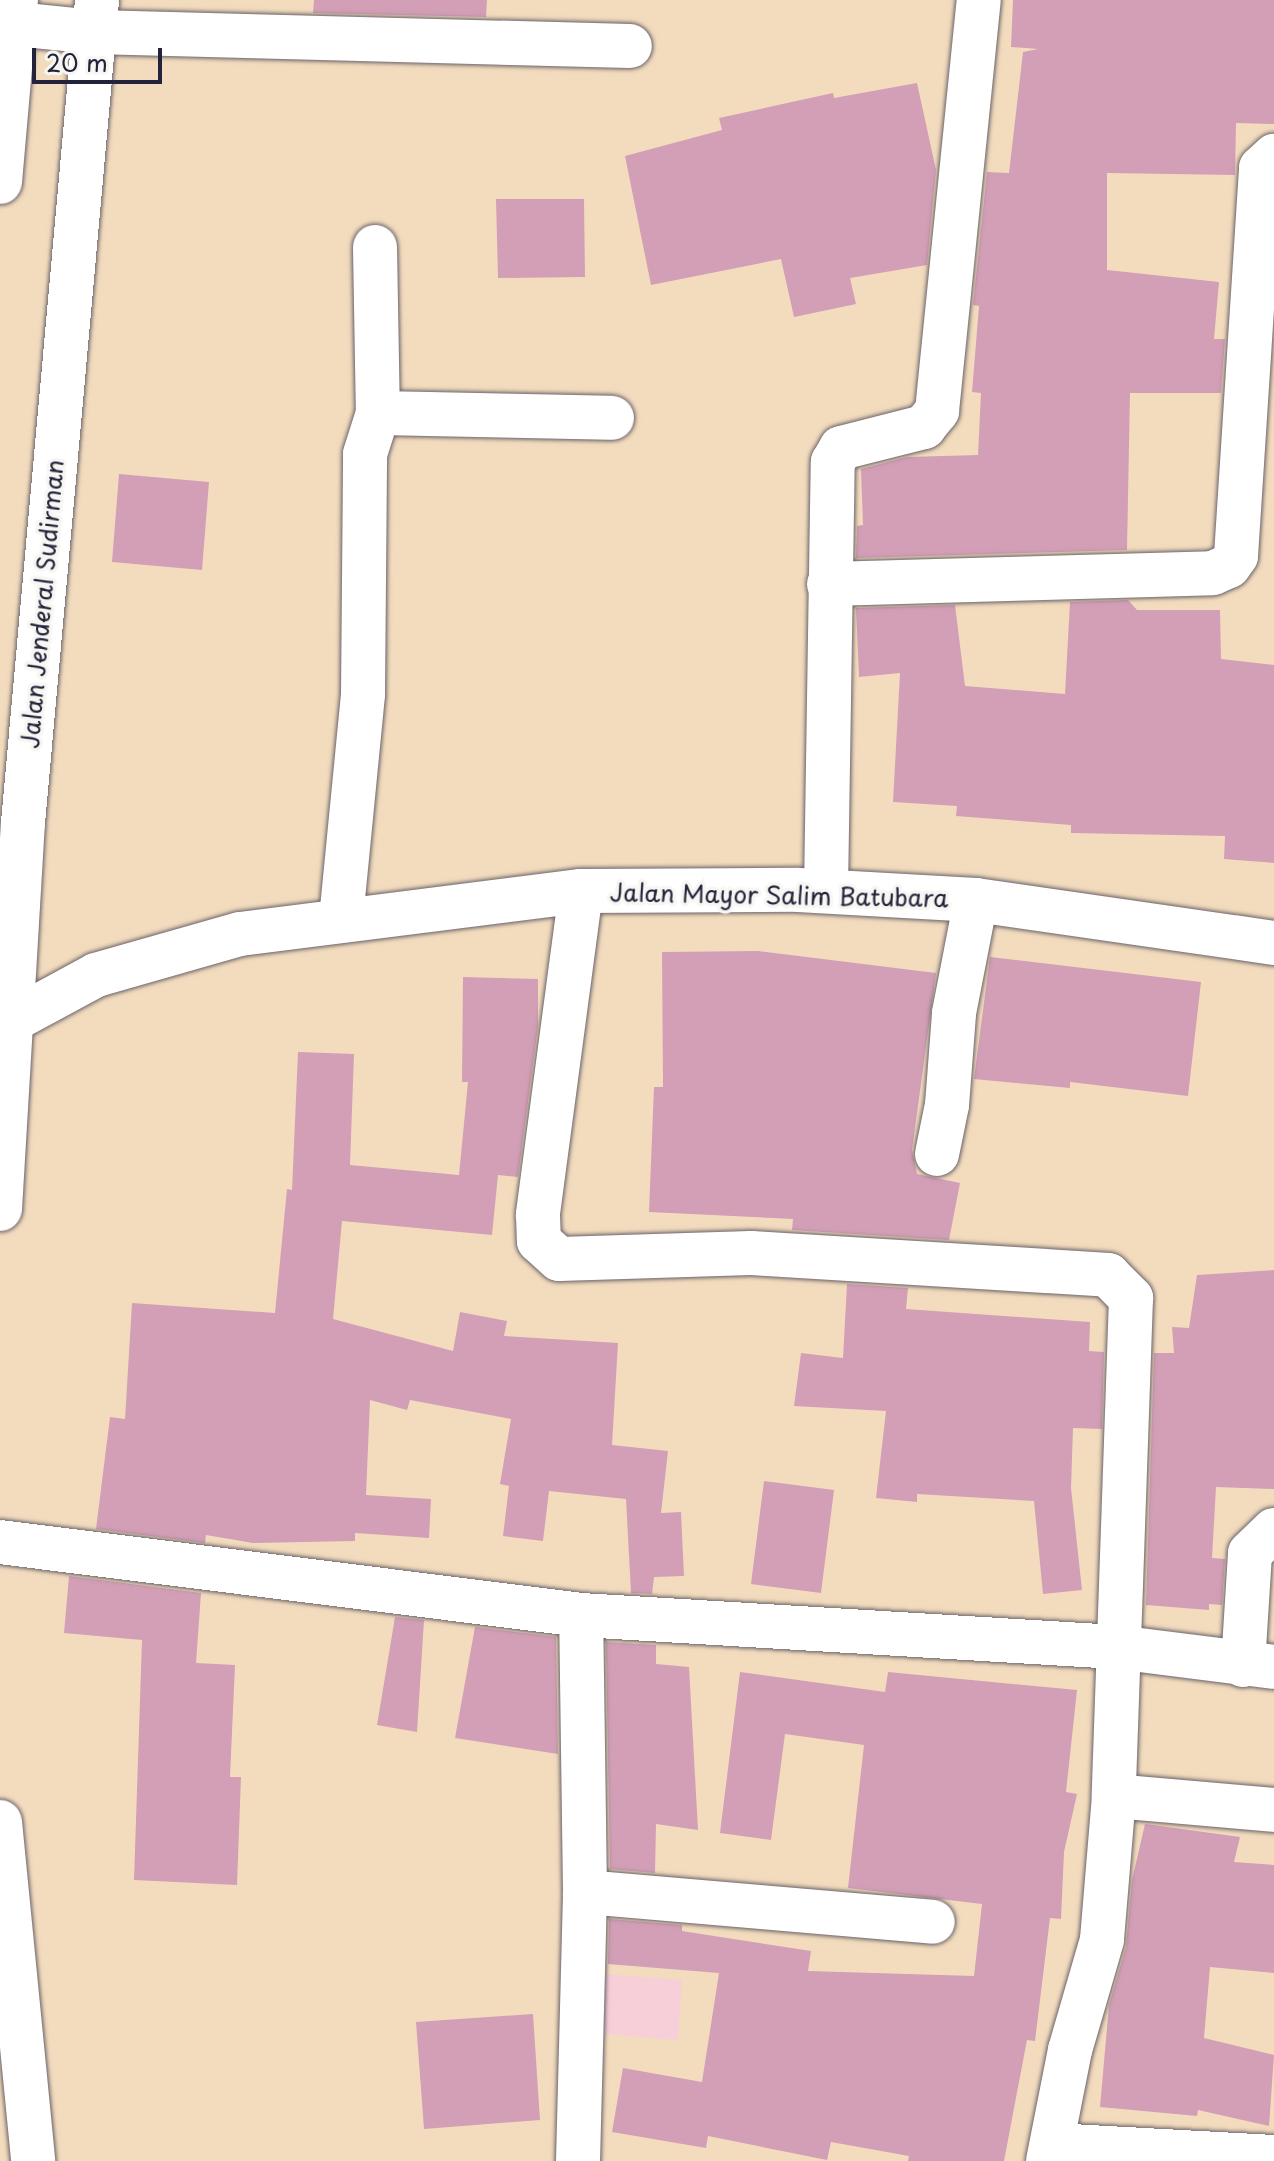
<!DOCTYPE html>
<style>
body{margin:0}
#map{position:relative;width:1274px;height:2161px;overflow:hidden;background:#f3dcbe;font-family:"Playpen Sans",sans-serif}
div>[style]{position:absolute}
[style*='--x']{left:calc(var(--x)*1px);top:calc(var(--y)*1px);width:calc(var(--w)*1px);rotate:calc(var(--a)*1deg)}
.built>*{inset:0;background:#f6cfd8}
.building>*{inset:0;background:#d29fb6}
.roads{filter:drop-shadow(0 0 2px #6b6369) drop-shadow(0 0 2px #6b6369)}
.minor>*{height:44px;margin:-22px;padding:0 22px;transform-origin:22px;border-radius:22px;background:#fff}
.highway>*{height:44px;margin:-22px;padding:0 22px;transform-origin:22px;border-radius:22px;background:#fff}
span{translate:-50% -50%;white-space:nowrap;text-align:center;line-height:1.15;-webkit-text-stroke:7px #f6f6f2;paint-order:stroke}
.street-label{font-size:24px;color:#22223b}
.scale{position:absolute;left:32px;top:48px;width:130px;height:36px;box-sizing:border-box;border:4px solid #22223b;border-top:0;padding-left:10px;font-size:24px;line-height:28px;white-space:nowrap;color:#22223b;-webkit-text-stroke:6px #f6f6f2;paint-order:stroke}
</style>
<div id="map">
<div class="built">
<div style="clip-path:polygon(603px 1974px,682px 1980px,678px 2040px,599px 2034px)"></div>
</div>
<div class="building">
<div style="clip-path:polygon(314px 0,487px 0,486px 17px,313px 13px)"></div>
<div style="clip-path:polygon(1013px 0,1274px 0,1274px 124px,1236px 123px,1235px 175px,1107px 173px,1107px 270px,1219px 282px,1214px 339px,1225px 339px,1221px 393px,1130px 393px,1127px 550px,856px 558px,857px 526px,863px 525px,861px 469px,907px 457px,978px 455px,981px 393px,972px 392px,979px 306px,973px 305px,987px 172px,1009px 173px,1023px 52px,1038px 49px,1011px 47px)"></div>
<div style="clip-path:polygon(917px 83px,936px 170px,927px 265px,850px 278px,856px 304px,794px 317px,781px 259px,651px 285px,625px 156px,722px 130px,719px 118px,833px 93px,834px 98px)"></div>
<div style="clip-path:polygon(496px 199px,584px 199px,585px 277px,498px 278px)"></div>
<div style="clip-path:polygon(119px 474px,209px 482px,202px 570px,112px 562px)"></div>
<div style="clip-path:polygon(1128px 600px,1137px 610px,1220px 610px,1221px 659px,1274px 665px,1274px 863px,1224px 859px,1225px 836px,1071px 833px,1071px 825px,956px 816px,957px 806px,893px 802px,900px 673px,859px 677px,856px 608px,955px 605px,965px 686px,1065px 694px,1070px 602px)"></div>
<div style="clip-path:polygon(758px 951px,936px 973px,912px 1150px,917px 1174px,960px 1183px,949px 1240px,792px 1230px,793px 1219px,649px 1212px,654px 1087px,663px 1087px,662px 952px)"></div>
<div style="clip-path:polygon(990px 957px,1201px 982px,1188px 1096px,1070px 1082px,1070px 1088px,974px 1079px)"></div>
<div style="clip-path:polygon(463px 977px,538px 979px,538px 1026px,518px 1177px,498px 1175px,492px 1235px,342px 1221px,333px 1319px,453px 1351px,460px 1312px,507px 1321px,504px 1336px,618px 1343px,612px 1445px,668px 1451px,661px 1513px,681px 1512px,684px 1576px,654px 1577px,652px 1594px,631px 1593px,626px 1499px,549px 1491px,543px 1541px,503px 1536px,509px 1486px,500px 1484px,511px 1419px,410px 1400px,407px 1410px,370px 1400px,366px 1495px,431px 1499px,429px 1538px,355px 1533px,355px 1541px,253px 1543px,206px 1535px,205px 1543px,96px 1529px,110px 1417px,125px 1419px,132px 1303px,275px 1313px,287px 1189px,292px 1190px,298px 1052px,354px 1054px,350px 1165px,459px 1175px,468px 1082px,462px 1082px)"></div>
<div style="clip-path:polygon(1274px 1270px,1274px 1489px,1216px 1487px,1212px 1558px,1225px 1559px,1222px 1605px,1209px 1604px,1209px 1610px,1146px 1605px,1154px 1353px,1174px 1353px,1172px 1327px,1189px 1328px,1197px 1275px)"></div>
<div style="clip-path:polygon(847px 1284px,908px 1288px,906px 1309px,1090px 1322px,1089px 1351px,1104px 1352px,1102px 1429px,1073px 1428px,1071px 1488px,1082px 1590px,1043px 1594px,1034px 1501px,917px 1494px,917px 1502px,876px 1498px,886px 1411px,794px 1406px,801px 1353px,843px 1358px)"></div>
<div style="clip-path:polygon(764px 1481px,834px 1490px,821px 1593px,751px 1584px)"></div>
<div style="clip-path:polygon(69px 1576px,201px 1593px,196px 1663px,235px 1665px,230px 1777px,241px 1777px,237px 1885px,134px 1880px,142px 1640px,64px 1633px)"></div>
<div style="clip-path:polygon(395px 1617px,424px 1620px,417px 1732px,377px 1725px)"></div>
<div style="clip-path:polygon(475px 1627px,556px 1637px,558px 1754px,455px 1738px)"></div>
<div style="clip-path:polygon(606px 1642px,656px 1645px,656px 1664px,689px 1667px,698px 1830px,656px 1824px,655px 1873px,610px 1869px)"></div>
<div style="clip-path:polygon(740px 1672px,885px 1692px,888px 1672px,1077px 1690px,1066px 1792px,1077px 1794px,1064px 1852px,1061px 1919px,1050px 1918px,1035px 2041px,1027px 2040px,1004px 2161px,908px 2161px,909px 2156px,831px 2142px,827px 2160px,708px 2136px,706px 2148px,612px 2132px,623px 2068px,702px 2082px,719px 1973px,608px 1964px,609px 1919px,682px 1925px,682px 1931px,811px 1951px,808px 1971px,974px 1976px,982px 1904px,848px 1888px,864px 1745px,785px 1734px,771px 1840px,720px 1833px)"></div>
<div style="clip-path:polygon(1145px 1824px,1240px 1837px,1234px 1862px,1274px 1865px,1274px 1973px,1210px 1967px,1204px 2038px,1274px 2055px,1269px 2126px,1198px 2110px,1197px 2116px,1100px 2107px,1109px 2005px,1126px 1947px,1132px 1880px)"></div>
<div style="clip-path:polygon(533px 2014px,540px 2120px,424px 2129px,416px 2022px)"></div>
</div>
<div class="roads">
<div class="minor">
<div style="--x:94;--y:32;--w:536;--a:1.5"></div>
<div style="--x:375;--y:247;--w:166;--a:89"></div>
<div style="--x:829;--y:584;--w:384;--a:-1.6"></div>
<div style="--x:1213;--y:573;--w:17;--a:-24"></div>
<div style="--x:1229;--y:566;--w:12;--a:-55"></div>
<div style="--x:1236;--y:556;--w:389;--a:-86.3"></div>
<div style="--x:1261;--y:168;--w:18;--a:-43"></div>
<div style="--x:581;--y:891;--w:327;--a:97.6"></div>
<div style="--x:538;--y:1215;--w:26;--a:88"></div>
<div style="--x:539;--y:1241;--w:27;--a:42"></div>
<div style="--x:559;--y:1259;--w:192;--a:-1.8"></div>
<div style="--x:751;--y:1253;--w:358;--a:3.5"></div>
<div style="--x:1108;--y:1275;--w:33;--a:45"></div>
<div style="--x:1131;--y:1298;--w:498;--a:92"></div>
<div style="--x:1114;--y:1796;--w:144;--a:94.8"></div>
<div style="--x:1102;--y:1940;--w:115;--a:106.2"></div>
<div style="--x:1070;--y:2050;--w:113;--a:101.2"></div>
<div style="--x:826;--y:891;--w:429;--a:-89.1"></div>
<div style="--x:833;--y:462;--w:16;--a:-60"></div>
<div style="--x:841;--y:448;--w:86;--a:-14.2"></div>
<div style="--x:924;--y:427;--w:21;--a:-51"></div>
<div style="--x:937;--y:411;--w:413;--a:-84.2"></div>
<div style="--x:341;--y:919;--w:226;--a:-84.4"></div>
<div style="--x:363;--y:694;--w:240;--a:-89.5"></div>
<div style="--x:365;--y:454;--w:43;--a:-72.4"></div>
<div style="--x:378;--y:413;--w:234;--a:1.2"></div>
<div style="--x:0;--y:1027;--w:109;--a:-28.4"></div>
<div style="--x:96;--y:975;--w:150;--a:-15.9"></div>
<div style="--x:240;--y:934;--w:344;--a:-7.2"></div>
<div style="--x:581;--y:891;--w:217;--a:-0.3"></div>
<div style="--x:798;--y:890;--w:178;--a:3.2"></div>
<div style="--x:976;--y:900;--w:301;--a:8.2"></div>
<div style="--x:937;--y:1154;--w:50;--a:-78.5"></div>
<div style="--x:947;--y:1105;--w:92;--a:-85.6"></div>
<div style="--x:954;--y:1013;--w:115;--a:-79"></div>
<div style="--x:0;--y:1542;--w:586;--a:7.16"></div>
<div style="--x:581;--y:1615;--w:536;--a:3.42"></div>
<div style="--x:1116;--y:1647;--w:159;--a:7.2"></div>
<div style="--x:1243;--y:1665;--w:112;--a:-86.4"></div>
<div style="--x:1250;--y:1553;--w:33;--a:-44"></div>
<div style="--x:1114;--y:1796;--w:161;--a:5"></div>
<div style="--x:585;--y:1892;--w:349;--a:4.9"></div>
<div style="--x:1052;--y:2145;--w:222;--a:3.1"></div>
<div style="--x:578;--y:2161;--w:269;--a:-88.5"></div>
<div style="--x:585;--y:1892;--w:277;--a:-90.8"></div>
</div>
<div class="highway">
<div style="--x:15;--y:24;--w:79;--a:5.8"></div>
<div style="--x:0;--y:182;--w:183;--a:-85"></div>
<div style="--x:0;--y:1209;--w:387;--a:-86.6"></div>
<div style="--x:23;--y:823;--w:826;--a:-84.86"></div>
<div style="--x:0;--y:1822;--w:341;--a:84.4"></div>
</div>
</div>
<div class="street-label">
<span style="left:42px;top:604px;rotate:-85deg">Jalan Jenderal Sudirman</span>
<span style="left:779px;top:895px;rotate:1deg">Jalan Mayor Salim Batubara</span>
</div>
<div class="scale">20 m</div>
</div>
